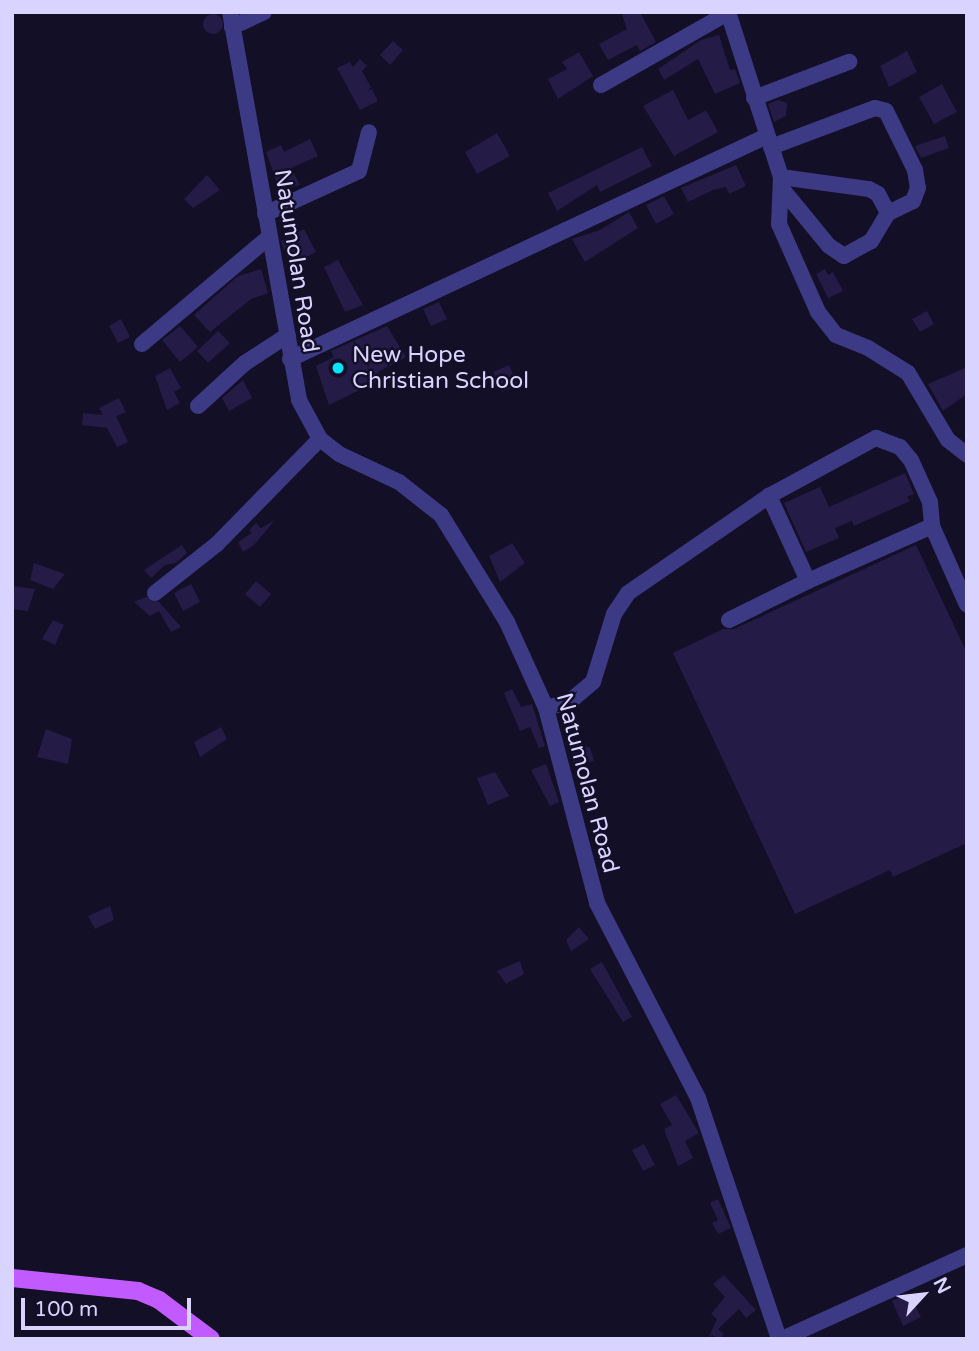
<!DOCTYPE html>
<style>
body{margin:0}
#map{position:relative;width:979px;height:1351px;overflow:hidden;background:#130f26;font-family:"Varela Round",sans-serif}
div>[style]{position:absolute}
[style*='--x']{left:calc(var(--x)*1px);top:calc(var(--y)*1px);width:calc(var(--w)*1px);rotate:calc(var(--a)*1deg)}
.building>*{inset:0;background:#241b47}
.round{border-radius:50%}
.minor>*{height:16px;margin:-8px;padding:0 8px;transform-origin:8px;border-radius:8px;background:#3d3a85}
.major>*{height:18px;margin:-9px;padding:0 9px;transform-origin:9px;border-radius:9px;background:#c25bff}
.dots>*{width:19px;height:19px;translate:-50% -50%;box-sizing:border-box;border:4px solid #130f26;border-radius:50%}
span{translate:-50% -50%;white-space:nowrap;text-align:center;line-height:1.15;-webkit-text-stroke:5px #130f26;paint-order:stroke}
.street-label{font-size:23px;color:#d9d4ff}
.poi-label{font-size:23px;color:#d9d4ff}
.left{translate:0 -50%;text-align:left}
.frame{position:absolute;inset:0;border:14px solid #d9d4ff;pointer-events:none}
.north{position:absolute;left:888px;top:1260px;width:70px;height:70px;-webkit-text-stroke:5px #130f26;paint-order:stroke;rotate:63deg;font-size:19px;font-weight:700;line-height:28px;text-align:center;color:#d9d4ff}
.north::after{content:'';display:block;margin:auto;width:24px;height:32px;background:#d9d4ff;clip-path:polygon(50% 0,100% 100%,50% 72%,0 100%)}
.scale{position:absolute;left:21px;top:1298px;width:170px;height:32px;box-sizing:border-box;border:4px solid #d9d4ff;border-top:0;padding-left:9px;font-size:21px;line-height:24px;white-space:nowrap;color:#d9d4ff;-webkit-text-stroke:5px #130f26;paint-order:stroke}
</style>
<div id="map">
<div class="building">
<div style="clip-path:polygon(621px 12px,640px 12px,656px 42px,640px 51px,637px 45px,608px 60px,599px 44px,627px 29px)"></div>
<div class="round" style="left:203px;top:14px;width:20px;height:20px"></div>
<div style="clip-path:polygon(719px 35px,730px 70px,735px 69px,740px 83px,715px 94px,698px 59px,664px 80px,658px 69px,701px 40px)"></div>
<div style="clip-path:polygon(393px 41px,403px 50px,390px 65px,380px 55px)"></div>
<div style="clip-path:polygon(907px 51px,917px 72px,889px 87px,880px 66px)"></div>
<div style="clip-path:polygon(579px 52px,593px 76px,558px 99px,548px 79px,567px 69px,562px 62px)"></div>
<div style="clip-path:polygon(360px 59px,367px 66px,362px 71px,371px 87px,367px 91px,372px 89px,378px 101px,360px 110px,337px 68px,350px 62px,353px 67px)"></div>
<div style="clip-path:polygon(942px 84px,957px 112px,934px 124px,919px 97px)"></div>
<div style="clip-path:polygon(673px 90px,688px 120px,706px 110px,718px 132px,674px 156px,643px 106px)"></div>
<div style="clip-path:polygon(778px 100px,787px 103px,786px 116px,774px 122px,768px 104px)"></div>
<div style="clip-path:polygon(497px 133px,510px 156px,477px 174px,465px 152px)"></div>
<div style="clip-path:polygon(945px 136px,949px 148px,921px 158px,915px 146px)"></div>
<div style="clip-path:polygon(310px 139px,318px 156px,291px 168px,300px 185px,280px 191px,266px 152px,281px 145px,284px 152px)"></div>
<div style="clip-path:polygon(642px 147px,652px 166px,600px 192px,597px 185px,557px 211px,548px 193px)"></div>
<div style="clip-path:polygon(736px 165px,746px 186px,729px 194px,726px 187px,713px 190px,688px 202px,681px 188px)"></div>
<div style="clip-path:polygon(207px 175px,220px 190px,193px 208px,184px 199px)"></div>
<div style="clip-path:polygon(664px 196px,674px 214px,656px 224px,646px 205px)"></div>
<div style="clip-path:polygon(629px 212px,638px 228px,585px 262px,572px 239px,600px 230px)"></div>
<div style="clip-path:polygon(304px 229px,316px 252px,290px 265px,281px 241px)"></div>
<div style="clip-path:polygon(338px 260px,363px 305px,345px 312px,324px 267px)"></div>
<div style="clip-path:polygon(261px 269px,268px 293px,251px 299px,210px 332px,194px 315px,238px 276px)"></div>
<div style="clip-path:polygon(825px 269px,828px 275px,833px 272px,843px 291px,828px 298px,816px 274px)"></div>
<div style="clip-path:polygon(439px 302px,447px 319px,431px 326px,423px 309px)"></div>
<div style="clip-path:polygon(927px 311px,934px 324px,920px 332px,912px 319px)"></div>
<div style="clip-path:polygon(121px 319px,130px 337px,118px 343px,109px 326px)"></div>
<div style="clip-path:polygon(180px 326px,198px 347px,180px 362px,162px 340px)"></div>
<div style="clip-path:polygon(387px 326px,406px 357px,378px 372px,382px 379px,329px 405px,316px 366px,334px 357px,331px 351px)"></div>
<div style="clip-path:polygon(218px 331px,230px 343px,208px 363px,197px 351px)"></div>
<div style="clip-path:polygon(509px 365px,518px 385px,502px 392px,493px 372px)"></div>
<div style="clip-path:polygon(967px 367px,967px 394px,943px 411px,928px 384px)"></div>
<div style="clip-path:polygon(170px 368px,181px 388px,174px 392px,180px 403px,167px 410px,155px 376px)"></div>
<div style="clip-path:polygon(243px 380px,252px 398px,229px 411px,222px 398px)"></div>
<div style="clip-path:polygon(119px 398px,126px 412px,116px 416px,128px 442px,117px 447px,107px 428px,82px 425px,83px 413px,103px 415px,99px 408px)"></div>
<div style="clip-path:polygon(905px 473px,914px 494px,907px 497px,910px 501px,854px 526px,852px 521px,835px 528px,839px 538px,806px 552px,784px 503px,820px 487px,829px 507px)"></div>
<div style="clip-path:polygon(275px 520px,254px 545px,243px 552px,238px 542px,252px 533px,249px 530px,256px 523px,261px 528px)"></div>
<div style="clip-path:polygon(512px 543px,525px 563px,500px 582px,489px 556px)"></div>
<div style="clip-path:polygon(182px 545px,187px 553px,176px 563px,165px 565px,151px 578px,144px 570px)"></div>
<div style="clip-path:polygon(916px 545px,967px 653px,967px 843px,893px 877px,890px 870px,795px 914px,673px 653px,723px 629px,734px 629px)"></div>
<div style="clip-path:polygon(34px 563px,65px 574px,53px 589px,30px 580px)"></div>
<div style="clip-path:polygon(256px 581px,271px 594px,260px 607px,245px 594px)"></div>
<div style="clip-path:polygon(191px 584px,200px 602px,183px 611px,174px 593px)"></div>
<div style="clip-path:polygon(12px 586px,35px 589px,28px 611px,12px 609px)"></div>
<div style="clip-path:polygon(146px 597px,159px 602px,181px 627px,171px 632px,159px 611px,150px 616px,134px 602px)"></div>
<div style="clip-path:polygon(53px 620px,64px 625px,55px 645px,42px 639px)"></div>
<div style="clip-path:polygon(512px 689px,521px 707px,532px 704px,545px 746px,539px 748px,530px 727px,520px 731px,504px 693px)"></div>
<div style="clip-path:polygon(221px 727px,227px 739px,200px 757px,194px 742px)"></div>
<div style="clip-path:polygon(46px 729px,72px 739px,68px 764px,37px 757px)"></div>
<div style="clip-path:polygon(570px 746px,590px 747px,594px 761px,574px 766px)"></div>
<div style="clip-path:polygon(546px 764px,559px 802px,550px 806px,531px 770px)"></div>
<div style="clip-path:polygon(495px 772px,509px 796px,488px 805px,477px 778px)"></div>
<div style="clip-path:polygon(110px 906px,114px 920px,95px 929px,88px 916px)"></div>
<div style="clip-path:polygon(579px 927px,589px 939px,571px 951px,566px 940px)"></div>
<div style="clip-path:polygon(520px 961px,524px 974px,506px 984px,497px 971px)"></div>
<div style="clip-path:polygon(602px 962px,632px 1017px,623px 1022px,590px 969px)"></div>
<div style="clip-path:polygon(676px 1095px,699px 1133px,685px 1141px,693px 1158px,678px 1166px,664px 1129px,672px 1125px,660px 1104px)"></div>
<div style="clip-path:polygon(644px 1144px,655px 1165px,643px 1171px,632px 1150px)"></div>
<div style="clip-path:polygon(718px 1199px,731px 1228px,718px 1234px,712px 1223px,718px 1220px,710px 1203px)"></div>
<div style="clip-path:polygon(724px 1275px,756px 1310px,746px 1318px,739px 1309px,718px 1329px,724px 1334px,719px 1339px,712px 1335px,708px 1339px,717px 1319px,711px 1314px,725px 1297px,713px 1284px)"></div>
<div style="clip-path:polygon(909px 1293px,921px 1317px,903px 1326px,892px 1301px)"></div>
</div>
<div class="minor">
<div style="--x:230;--y:12;--w:394;--a:79.9"></div>
<div style="--x:299;--y:400;--w:44;--a:61.7"></div>
<div style="--x:320;--y:439;--w:24;--a:38"></div>
<div style="--x:339;--y:454;--w:66;--a:25"></div>
<div style="--x:399;--y:482;--w:53;--a:38.2"></div>
<div style="--x:441;--y:515;--w:126;--a:58.3"></div>
<div style="--x:507;--y:622;--w:94;--a:65.6"></div>
<div style="--x:546;--y:708;--w:202;--a:75.3"></div>
<div style="--x:597;--y:903;--w:220;--a:62.6"></div>
<div style="--x:698;--y:1098;--w:254;--a:71.4"></div>
<div style="--x:728;--y:12;--w:173;--a:72.2"></div>
<div style="--x:781;--y:177;--w:47;--a:92.4"></div>
<div style="--x:779;--y:224;--w:96;--a:66.1"></div>
<div style="--x:818;--y:312;--w:29;--a:52"></div>
<div style="--x:836;--y:335;--w:35;--a:22"></div>
<div style="--x:868;--y:348;--w:47;--a:32"></div>
<div style="--x:908;--y:373;--w:78;--a:59.2"></div>
<div style="--x:948;--y:440;--w:24;--a:38"></div>
<div style="--x:232;--y:27;--w:35;--a:-25"></div>
<div style="--x:601;--y:85;--w:146;--a:-29.6"></div>
<div style="--x:754;--y:98;--w:102;--a:-20.8"></div>
<div style="--x:771;--y:147;--w:111;--a:-20.6"></div>
<div style="--x:875;--y:108;--w:11;--a:15"></div>
<div style="--x:886;--y:111;--w:66;--a:63.8"></div>
<div style="--x:915;--y:170;--w:18;--a:81"></div>
<div style="--x:918;--y:188;--w:14;--a:111"></div>
<div style="--x:913;--y:201;--w:28;--a:154"></div>
<div style="--x:781;--y:177;--w:89;--a:7.8"></div>
<div style="--x:869;--y:189;--w:10;--a:29"></div>
<div style="--x:878;--y:194;--w:21;--a:62"></div>
<div style="--x:888;--y:213;--w:33;--a:121"></div>
<div style="--x:871;--y:241;--w:31;--a:151"></div>
<div style="--x:844;--y:256;--w:18;--a:-146"></div>
<div style="--x:829;--y:246;--w:72;--a:-129.4"></div>
<div style="--x:265;--y:214;--w:103;--a:-24.6"></div>
<div style="--x:359;--y:171;--w:40;--a:-75.6"></div>
<div style="--x:142;--y:344;--w:166;--a:-40.1"></div>
<div style="--x:290;--y:359;--w:527;--a:-25.06"></div>
<div style="--x:198;--y:406;--w:64;--a:-42.5"></div>
<div style="--x:245;--y:363;--w:51;--a:-33.1"></div>
<div style="--x:808;--y:581;--w:136;--a:-23.9"></div>
<div style="--x:155;--y:593;--w:79;--a:-38.3"></div>
<div style="--x:217;--y:544;--w:147;--a:-45.6"></div>
<div style="--x:729;--y:620;--w:88;--a:-26.3"></div>
<div style="--x:808;--y:581;--w:94;--a:-114.6"></div>
<div style="--x:546;--y:708;--w:24;--a:-15"></div>
<div style="--x:569;--y:702;--w:31;--a:-40"></div>
<div style="--x:593;--y:682;--w:71;--a:-72.8"></div>
<div style="--x:614;--y:614;--w:25;--a:-56"></div>
<div style="--x:628;--y:593;--w:171;--a:-34.5"></div>
<div style="--x:769;--y:496;--w:122;--a:-28.5"></div>
<div style="--x:876;--y:438;--w:26;--a:21"></div>
<div style="--x:900;--y:447;--w:17;--a:50"></div>
<div style="--x:911;--y:460;--w:46;--a:65.7"></div>
<div style="--x:930;--y:502;--w:24;--a:85"></div>
<div style="--x:932;--y:526;--w:86;--a:66.1"></div>
<div style="--x:782;--y:1339;--w:203;--a:-24.4"></div>
</div>
<div class="major">
<div style="--x:12;--y:1278;--w:127;--a:5.9"></div>
<div style="--x:138;--y:1291;--w:23;--a:23"></div>
<div style="--x:159;--y:1300;--w:65;--a:36.9"></div>
</div>
<div class="dots">
<div style="left:338px;top:368px;background:#00e5ff"></div>
</div>
<div class="street-label">
<span style="left:296px;top:261px;rotate:81deg">Natumolan Road</span>
<span style="left:587px;top:783px;rotate:75deg">Natumolan Road</span>
</div>
<div class="poi-label">
<span class="left" style="left:352px;top:368px">New Hope<br>Christian School</span>
</div>
<div class="frame"></div>
<div class="north">N</div>
<div class="scale">100 m</div>
</div>
